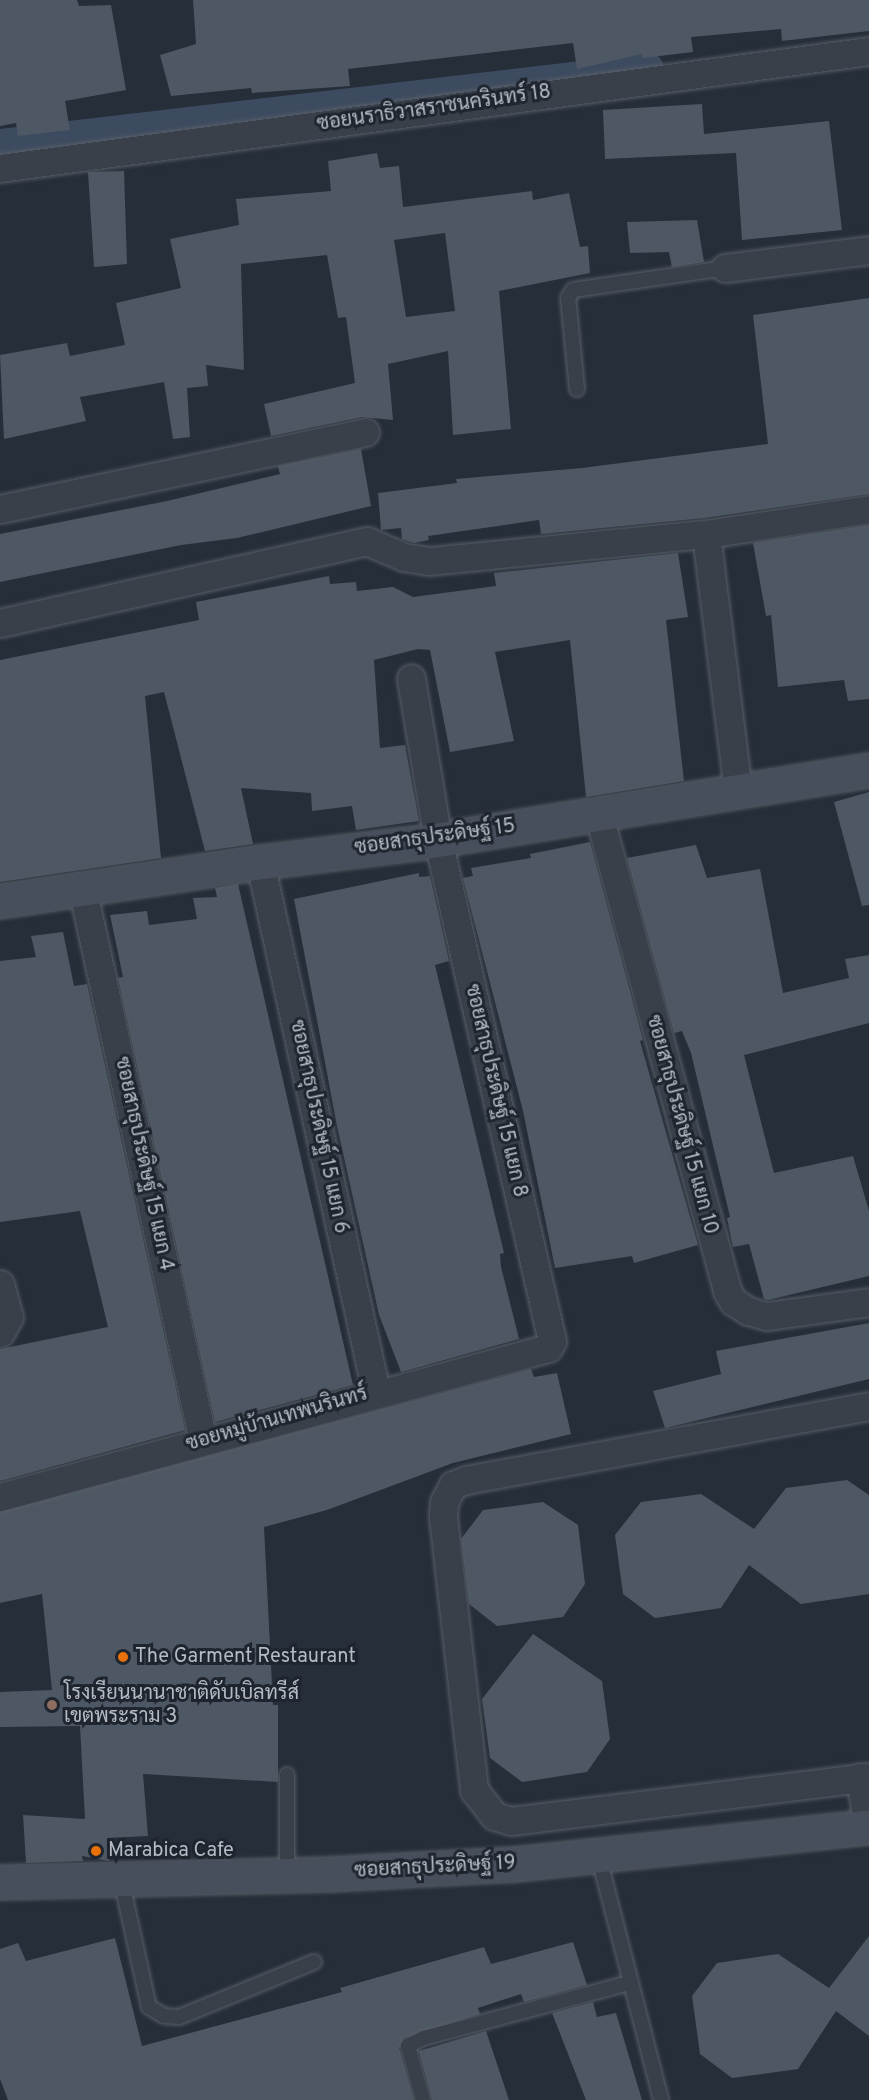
<!DOCTYPE html>
<meta charset="utf-8">
<style>
body{margin:0}
#map{position:relative;width:869px;height:2100px;overflow:hidden;background:#252e39;font-family:Overpass,Sarabun,sans-serif}
div>[style]{position:absolute}
[style*='--x']{left:calc(var(--x)*1px);top:calc(var(--y)*1px);width:calc(var(--w)*1px);rotate:calc(var(--a)*1deg)}
.canal>*{height:30px;margin:-15px;padding:0 15px;transform-origin:15px;border-radius:15px;background:#3d4b60}
.building>*{inset:0;background:#4e5864}
.roads{filter:drop-shadow(0 0 2px #575e67) drop-shadow(0 0 2px #575e67)}
.lane>*{height:14px;margin:-7px;padding:0 7px;transform-origin:7px;border-radius:7px;background:#39404a}
.street>*{height:27px;margin:-13.5px;padding:0 13.5px;transform-origin:13.5px;border-radius:13.5px;background:#39404a}
.secondary>*{height:33px;margin:-16.5px;padding:0 16.5px;transform-origin:16.5px;border-radius:16.5px;background:#474f5c}
.dots>*{width:16px;height:16px;translate:-50% -50%;box-sizing:border-box;border:3px solid #1e252e;border-radius:50%}
span{translate:-50% -50%;white-space:nowrap;text-align:center;line-height:1.15;-webkit-text-stroke:6px #1e252e;paint-order:stroke}
.street-label{font-size:20px;color:#b4bbc5}
.poi-label{font-size:20px;color:#b4bbc5}
.left{translate:0 -50%;text-align:left}
</style>
<div id="map">
<div class="canal">
<div style="--x:0;--y:144;--w:653;--a:-6.68"></div>
</div>
<div class="building">
<div style="clip-path:polygon(0 0,77px 0,79px 6px,111px 5px,126px 90px,65px 101px,70px 130px,18px 136px,16px 123px,0 126px)"></div>
<div style="clip-path:polygon(193px 0,869px 0,869px 31px,782px 41px,781px 29px,691px 37px,693px 52px,643px 58px,642px 54px,577px 69px,573px 43px,348px 69px,350px 86px,252px 93px,251px 88px,171px 96px,160px 55px,196px 44px)"></div>
<div style="clip-path:polygon(702px 104px,704px 134px,829px 121px,842px 230px,742px 240px,736px 153px,605px 159px,603px 110px)"></div>
<div style="clip-path:polygon(evenodd,377px 153px,380px 168px,399px 166px,403px 207px,532px 191px,533px 200px,569px 193px,580px 247px,588px 246px,590px 273px,499px 291px,511px 429px,453px 435px,448px 351px,388px 364px,393px 420px,362px 417px,271px 436px,264px 404px,355px 383px,346px 317px,338px 318px,327px 255px,241px 264px,244px 370px,206px 365px,208px 386px,187px 388px,190px 437px,173px 439px,164px 382px,80px 397px,86px 421px,4px 439px,0 355px,67px 343px,70px 356px,125px 345px,116px 303px,181px 288px,170px 239px,239px 225px,236px 199px,331px 191px,328px 161px,377px 153px,445px 233px,455px 311px,406px 317px,394px 240px,445px 233px)"></div>
<div style="clip-path:polygon(124px 171px,127px 264px,94px 267px,88px 172px)"></div>
<div style="clip-path:polygon(697px 220px,704px 262px,672px 267px,669px 252px,630px 253px,627px 222px)"></div>
<div style="clip-path:polygon(869px 298px,869px 494px,704px 518px,541px 534px,539px 520px,428px 536px,429px 540px,414px 543px,402px 539px,401px 528px,381px 530px,378px 493px,457px 483px,456px 479px,582px 468px,768px 444px,753px 315px)"></div>
<div style="clip-path:polygon(361px 449px,371px 506px,237px 538px,181px 545px,0 582px,0 534px,167px 501px,280px 474px,278px 466px)"></div>
<div style="clip-path:polygon(869px 525px,869px 699px,848px 701px,844px 680px,778px 687px,771px 615px,766px 616px,753px 543px)"></div>
<div style="clip-path:polygon(678px 553px,688px 617px,666px 620px,684px 781px,586px 797px,570px 640px,495px 652px,514px 741px,450px 752px,430px 650px,418px 649px,374px 660px,380px 748px,405px 745px,419px 821px,356px 830px,352px 806px,312px 811px,311px 793px,241px 788px,253px 844px,205px 851px,164px 692px,145px 696px,161px 858px,0 882px,0 660px,199px 620px,196px 602px,329px 576px,330px 584px,356px 582px,357px 591px,393px 587px,413px 597px,496px 586px,494px 573px)"></div>
<div style="clip-path:polygon(869px 792px,869px 905px,862px 906px,834px 802px)"></div>
<div style="clip-path:polygon(590px 842px,643px 1040px,640px 1041px,698px 1245px,634px 1263px,632px 1256px,555px 1268px,523px 1111px,463px 878px,473px 876px,471px 868px,531px 858px,530px 854px)"></div>
<div style="clip-path:polygon(696px 845px,707px 878px,760px 869px,783px 993px,849px 978px,845px 959px,869px 955px,869px 1023px,744px 1055px,774px 1173px,853px 1156px,869px 1211px,869px 1276px,768px 1300px,764px 1299px,749px 1244px,733px 1247px,727px 1218px,730px 1217px,691px 1053px,682px 1031px,674px 1033px,627px 858px)"></div>
<div style="clip-path:polygon(419px 873px,419px 877px,430px 876px,449px 961px,435px 965px,504px 1253px,500px 1254px,501px 1267px,519px 1339px,401px 1372px,379px 1315px,337px 1126px,294px 899px)"></div>
<div style="clip-path:polygon(238px 884px,353px 1385px,215px 1422px,118px 978px,123px 977px,110px 915px,147px 911px,149px 925px,197px 919px,193px 898px,217px 897px,215px 888px)"></div>
<div style="clip-path:polygon(63px 932px,74px 986px,87px 984px,185px 1430px,0 1481px,0 1349px,108px 1327px,80px 1211px,0 1222px,0 961px,36px 957px,31px 936px)"></div>
<div style="clip-path:polygon(869px 1323px,869px 1379px,665px 1428px,653px 1391px,721px 1374px,716px 1351px)"></div>
<div style="clip-path:polygon(531px 1369px,534px 1377px,557px 1373px,571px 1434px,453px 1463px,327px 1510px,264px 1527px,273px 1705px,278px 1705px,278px 1782px,143px 1774px,148px 1836px,107px 1838px,109px 1861px,82px 1856px,83px 1861px,26px 1863px,23px 1815px,85px 1819px,80px 1726px,0 1727px,0 1692px,52px 1690px,42px 1594px,0 1603px,0 1512px)"></div>
<div style="clip-path:polygon(847px 1480px,869px 1495px,869px 1594px,801px 1604px,749px 1565px,721px 1608px,655px 1618px,623px 1594px,615px 1535px,641px 1502px,701px 1494px,754px 1529px,786px 1488px)"></div>
<div style="clip-path:polygon(543px 1502px,578px 1525px,585px 1584px,563px 1617px,497px 1626px,469px 1604px,461px 1539px,483px 1510px)"></div>
<div style="clip-path:polygon(533px 1634px,602px 1681px,610px 1739px,587px 1772px,522px 1782px,490px 1758px,482px 1699px)"></div>
<div style="clip-path:polygon(869px 1936px,869px 2036px,836px 2011px,798px 2069px,732px 2078px,700px 2054px,692px 1996px,717px 1963px,778px 1954px,829px 1988px)"></div>
<div style="clip-path:polygon(115px 1938px,142px 2046px,342px 1992px,340px 1988px,484px 1947px,491px 1964px,573px 1942px,587px 1985px,524px 2002px,521px 1994px,478px 2008px,480px 2014px,404px 2038px,399px 2048px,414px 2100px,8px 2100px,0 2079px,0 1949px,18px 1943px,26px 1961px)"></div>
<div style="clip-path:polygon(593px 2002px,597px 2017px,616px 2013px,642px 2100px,586px 2100px,552px 2013px)"></div>
<div style="clip-path:polygon(486px 2031px,509px 2100px,432px 2100px,419px 2051px)"></div>
</div>
<div class="roads">
<div class="lane">
<div style="--x:577;--y:389;--w:91;--a:-95.6"></div>
<div style="--x:568;--y:298;--w:9;--a:-58"></div>
<div style="--x:573;--y:290;--w:154;--a:-8.2"></div>
<div style="--x:287;--y:1775;--w:100;--a:90"></div>
<div style="--x:599;--y:1858;--w:250;--a:75.6"></div>
<div style="--x:121;--y:1879;--w:131;--a:77.7"></div>
<div style="--x:149;--y:2007;--w:17;--a:31"></div>
<div style="--x:164;--y:2016;--w:15;--a:4"></div>
<div style="--x:179;--y:2017;--w:146;--a:-22.2"></div>
<div style="--x:423;--y:2100;--w:56;--a:-105.5"></div>
<div style="--x:408;--y:2046;--w:18;--a:-27"></div>
<div style="--x:424;--y:2038;--w:212;--a:-15"></div>
</div>
<div class="street">
<div style="--x:0;--y:168;--w:877;--a:-7.67"></div>
<div style="--x:725;--y:268;--w:145;--a:-7.1"></div>
<div style="--x:0;--y:509;--w:373;--a:-11.9"></div>
<div style="--x:706;--y:534;--w:258;--a:82.9"></div>
<div style="--x:0;--y:623;--w:376;--a:-12.6"></div>
<div style="--x:367;--y:541;--w:40;--a:23.4"></div>
<div style="--x:404;--y:557;--w:25;--a:9"></div>
<div style="--x:429;--y:561;--w:278;--a:-5.6"></div>
<div style="--x:706;--y:534;--w:165;--a:-8.7"></div>
<div style="--x:598;--y:812;--w:496;--a:74.9"></div>
<div style="--x:727;--y:1291;--w:12;--a:59"></div>
<div style="--x:733;--y:1301;--w:18;--a:34"></div>
<div style="--x:748;--y:1311;--w:20;--a:15"></div>
<div style="--x:767;--y:1316;--w:103;--a:-7.8"></div>
<div style="--x:260;--y:862;--w:543;--a:77.65"></div>
<div style="--x:82;--y:887;--w:567;--a:77.68"></div>
<div style="--x:0;--y:1284;--w:34;--a:75"></div>
<div style="--x:9;--y:1317;--w:18;--a:119"></div>
<div style="--x:869;--y:1406;--w:410;--a:169.6"></div>
<div style="--x:466;--y:1480;--w:14;--a:159"></div>
<div style="--x:453;--y:1485;--w:19;--a:118"></div>
<div style="--x:444;--y:1502;--w:15;--a:94"></div>
<div style="--x:443;--y:1517;--w:275;--a:83.5"></div>
<div style="--x:474;--y:1790;--w:33;--a:52"></div>
<div style="--x:494;--y:1816;--w:18;--a:16"></div>
<div style="--x:511;--y:1821;--w:361;--a:-7"></div>
<div style="--x:0;--y:1497;--w:568;--a:-15.21"></div>
<div style="--x:548;--y:1348;--w:8;--a:-60"></div>
<div style="--x:552;--y:1341;--w:514;--a:-102.82"></div>
<div style="--x:438;--y:840;--w:164;--a:-99.5"></div>
<div style="--x:860;--y:1777;--w:51;--a:80.9"></div>
</div>
<div class="secondary">
<div style="--x:0;--y:901;--w:263;--a:-8.5"></div>
<div style="--x:260;--y:862;--w:165;--a:-7"></div>
<div style="--x:424;--y:842;--w:451;--a:-9.2"></div>
<div style="--x:0;--y:1882;--w:329;--a:-1.4"></div>
<div style="--x:329;--y:1874;--w:185;--a:-3.1"></div>
<div style="--x:514;--y:1864;--w:357;--a:-6"></div>
</div>
</div>
<div class="dots">
<div style="left:123px;top:1657px;background:#e8710a"></div>
<div style="left:52px;top:1705px;background:#8d6e63"></div>
<div style="left:96px;top:1851px;background:#e8710a"></div>
</div>
<div class="street-label">
<span style="left:434px;top:109px;rotate:-8deg">ซอยนราธิวาสราชนครินทร์ 18</span>
<span style="left:435px;top:838px;rotate:-8deg">ซอยสาธุประดิษฐ์ 15</span>
<span style="left:495px;top:1091px;rotate:77deg">ซอยสาธุประดิษฐ์ 15 แยก 8</span>
<span style="left:681px;top:1125px;rotate:75deg">ซอยสาธุประดิษฐ์ 15 แยก 10</span>
<span style="left:318px;top:1127px;rotate:78deg">ซอยสาธุประดิษฐ์ 15 แยก 6</span>
<span style="left:143px;top:1164px;rotate:78deg">ซอยสาธุประดิษฐ์ 15 แยก 4</span>
<span style="left:277px;top:1420px;rotate:-16deg">ซอยหมู่บ้านเทพนรินทร์</span>
<span style="left:435px;top:1868px;rotate:-3deg">ซอยสาธุประดิษฐ์ 19</span>
</div>
<div class="poi-label">
<span class="left" style="left:135px;top:1657px">The Garment Restaurant</span>
<span class="left" style="left:64px;top:1706px">โรงเรียนนานาชาติดับเบิลทรีส์<br>เขตพระราม 3</span>
<span class="left" style="left:108px;top:1851px">Marabica Cafe</span>
</div>
</div>
